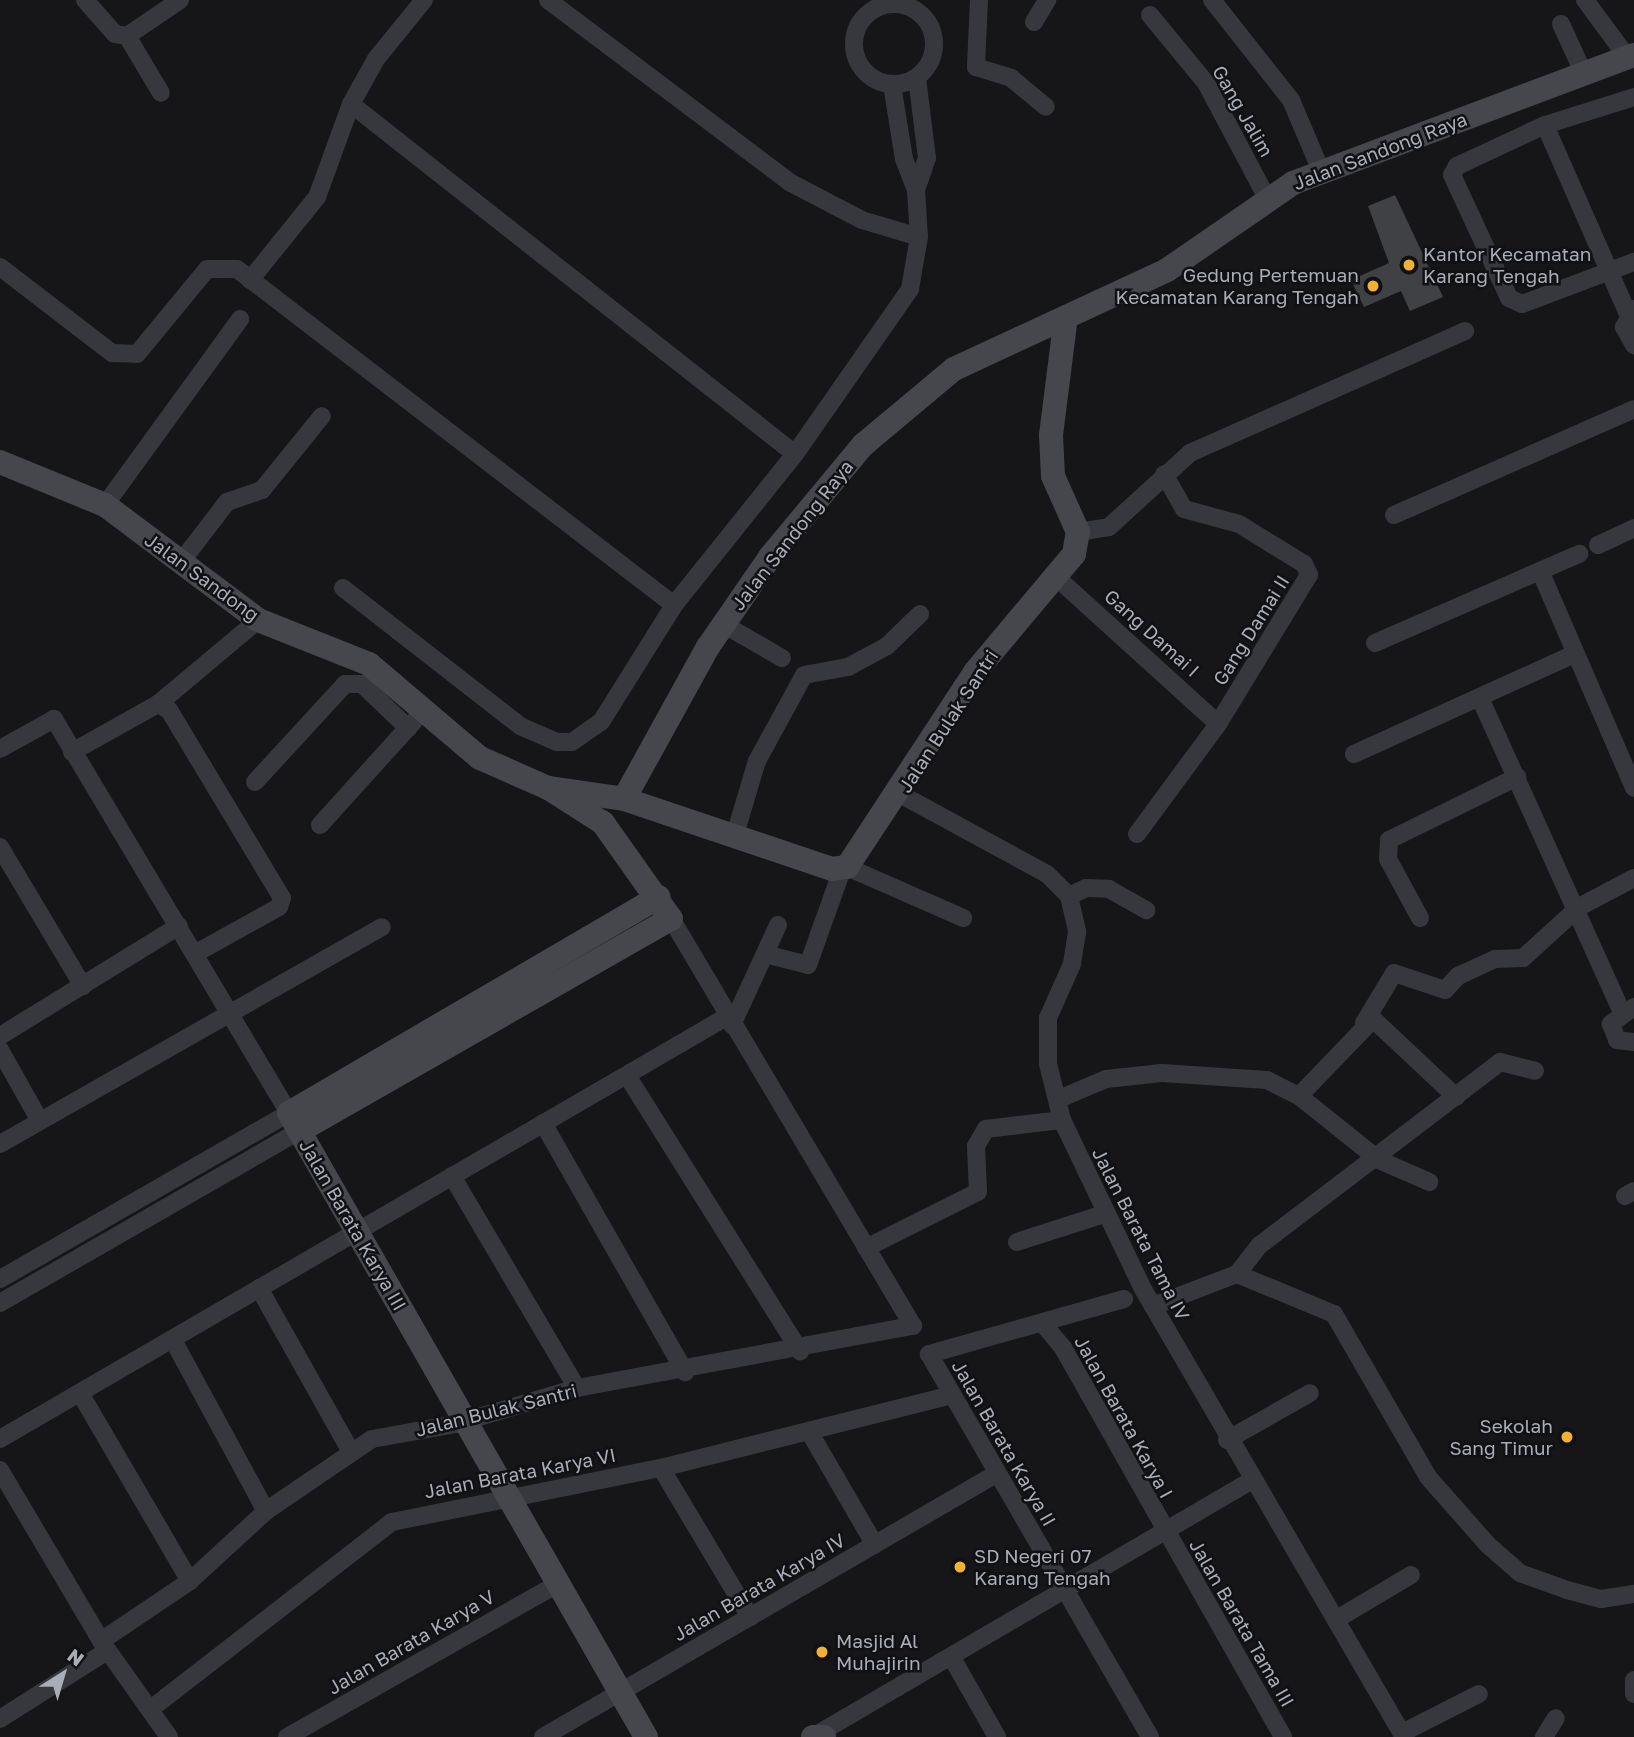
<!DOCTYPE html>
<style>
body{margin:0}
#map{position:relative;width:1634px;height:1737px;overflow:hidden;background:#161618;font-family:"Golos Text",sans-serif}
div>[style]{position:absolute}
[style*='--x']{left:calc(var(--x)*1px);top:calc(var(--y)*1px);width:calc(var(--w)*1px);rotate:calc(var(--a)*1deg)}
.building>*{inset:0;background:#404145}
.street>*{height:18px;margin:-9px;padding:0 9px;transform-origin:9px;border-radius:9px;background:#37383d}
.street>.ring{margin:-9px;padding:0;box-sizing:content-box;background:none;border:18px solid #37383d;border-radius:50%}
.secondary>*{height:24px;margin:-12px;padding:0 12px;transform-origin:12px;border-radius:12px;background:#45474d}
.dots>*{width:19px;height:19px;translate:-50% -50%;box-sizing:border-box;border:4px solid #111113;border-radius:50%}
span{translate:-50% -50%;white-space:nowrap;text-align:center;line-height:1.15;-webkit-text-stroke:5px #111113;paint-order:stroke}
.street-label{font-size:19px;color:#a8adb8}
.poi-label{font-size:19px;color:#a8adb8}
.left{translate:0 -50%;text-align:left}
.right{translate:-100% -50%;text-align:right}
.north{position:absolute;left:28px;top:1639px;width:70px;height:70px;-webkit-text-stroke:5px #111113;paint-order:stroke;rotate:37deg;font-size:19px;font-weight:700;line-height:28px;text-align:center;color:#a8adb8}
.north::after{content:'';display:block;margin:auto;width:24px;height:32px;background:#a8adb8;clip-path:polygon(50% 0,100% 100%,50% 72%,0 100%)}
</style>
<div id="map">
<div class="building">
<div style="clip-path:polygon(1395px 195px,1443px 297px,1410px 311px,1401px 291px,1364px 307px,1351px 280px,1389px 263px,1368px 206px)"></div>
</div>
<div class="street">
<div style="--x:85;--y:0;--w:45;--a:48.6"></div>
<div style="--x:115;--y:34;--w:12;--a:9"></div>
<div style="--x:127;--y:36;--w:64;--a:-34.2"></div>
<div style="--x:548;--y:0;--w:304;--a:37"></div>
<div style="--x:791;--y:183;--w:80;--a:27.5"></div>
<div style="--x:862;--y:220;--w:59;--a:16.6"></div>
<div style="--x:979;--y:0;--w:67;--a:92.6"></div>
<div style="--x:976;--y:67;--w:37;--a:17"></div>
<div style="--x:1011;--y:78;--w:45;--a:39.6"></div>
<div style="--x:1212;--y:0;--w:127;--a:51.7"></div>
<div style="--x:1291;--y:100;--w:79;--a:67"></div>
<div style="--x:1585;--y:0;--w:71;--a:53.6"></div>
<div class="ring" style="left:854px;top:4px;width:62px;height:62px"></div>
<div style="--x:1150;--y:15;--w:88;--a:50.5"></div>
<div style="--x:1206;--y:83;--w:130;--a:62.1"></div>
<div style="--x:1034;--y:22;--w:26;--a:-59"></div>
<div style="--x:1561;--y:24;--w:55;--a:65.3"></div>
<div style="--x:127;--y:36;--w:66;--a:59.2"></div>
<div style="--x:1634;--y:97;--w:93;--a:162.5"></div>
<div style="--x:1545;--y:125;--w:97;--a:155"></div>
<div style="--x:1457;--y:166;--w:10;--a:119"></div>
<div style="--x:1452;--y:175;--w:136;--a:65.1"></div>
<div style="--x:1509;--y:298;--w:14;--a:25"></div>
<div style="--x:1522;--y:304;--w:120;--a:-20.6"></div>
<div style="--x:351;--y:104;--w:565;--a:38.25"></div>
<div style="--x:1545;--y:125;--w:206;--a:66.3"></div>
<div style="--x:916;--y:190;--w:34;--a:-71"></div>
<div style="--x:927;--y:158;--w:81;--a:-97.1"></div>
<div style="--x:0;--y:267;--w:141;--a:37.5"></div>
<div style="--x:112;--y:353;--w:25;--a:2"></div>
<div style="--x:137;--y:354;--w:110;--a:-50.5"></div>
<div style="--x:207;--y:269;--w:30;--a:0"></div>
<div style="--x:237;--y:269;--w:551;--a:37.56"></div>
<div style="--x:250;--y:280;--w:107;--a:-51.1"></div>
<div style="--x:317;--y:197;--w:99;--a:-69.9"></div>
<div style="--x:351;--y:104;--w:51;--a:-60.9"></div>
<div style="--x:376;--y:59;--w:76;--a:-50.9"></div>
<div style="--x:1634;--y:309;--w:21;--a:119"></div>
<div style="--x:1624;--y:327;--w:21;--a:61"></div>
<div style="--x:105;--y:505;--w:230;--a:-54"></div>
<div style="--x:1394;--y:515;--w:262;--a:-23.8"></div>
<div style="--x:1078;--y:532;--w:31;--a:-9"></div>
<div style="--x:1109;--y:527;--w:110;--a:-42.4"></div>
<div style="--x:1190;--y:453;--w:301;--a:-23.9"></div>
<div style="--x:1598;--y:545;--w:40;--a:-25"></div>
<div style="--x:181;--y:562;--w:76;--a:-52.5"></div>
<div style="--x:227;--y:502;--w:37;--a:-19"></div>
<div style="--x:262;--y:490;--w:95;--a:-51"></div>
<div style="--x:1541;--y:573;--w:234;--a:66.6"></div>
<div style="--x:1055;--y:576;--w:220;--a:42.2"></div>
<div style="--x:343;--y:588;--w:224;--a:37.9"></div>
<div style="--x:520;--y:726;--w:40;--a:23.4"></div>
<div style="--x:557;--y:742;--w:15;--a:0"></div>
<div style="--x:572;--y:742;--w:35;--a:-35"></div>
<div style="--x:601;--y:722;--w:138;--a:-58"></div>
<div style="--x:674;--y:605;--w:193;--a:-51.3"></div>
<div style="--x:795;--y:454;--w:201;--a:-55.1"></div>
<div style="--x:910;--y:289;--w:53;--a:-80.2"></div>
<div style="--x:919;--y:237;--w:47;--a:-93.7"></div>
<div style="--x:916;--y:190;--w:33;--a:-111"></div>
<div style="--x:904;--y:159;--w:75;--a:-99.2"></div>
<div style="--x:723;--y:624;--w:68;--a:30"></div>
<div style="--x:1375;--y:643;--w:223;--a:-23.6"></div>
<div style="--x:1480;--y:698;--w:343;--a:65.7"></div>
<div style="--x:158;--y:704;--w:13;--a:29"></div>
<div style="--x:169;--y:710;--w:219;--a:59"></div>
<div style="--x:282;--y:898;--w:9;--a:108"></div>
<div style="--x:279;--y:907;--w:95;--a:151"></div>
<div style="--x:0;--y:749;--w:62;--a:-29.1"></div>
<div style="--x:54;--y:719;--w:459;--a:59.2"></div>
<div style="--x:289;--y:1113;--w:333;--a:150.1"></div>
<div style="--x:72;--y:752;--w:98;--a:-29.2"></div>
<div style="--x:158;--y:704;--w:131;--a:-40"></div>
<div style="--x:1354;--y:754;--w:239;--a:-24.4"></div>
<div style="--x:255;--y:782;--w:133;--a:-47.4"></div>
<div style="--x:345;--y:684;--w:17;--a:0"></div>
<div style="--x:362;--y:684;--w:64;--a:43.7"></div>
<div style="--x:900;--y:794;--w:167;--a:28.6"></div>
<div style="--x:1047;--y:874;--w:31;--a:45"></div>
<div style="--x:1069;--y:896;--w:37;--a:77"></div>
<div style="--x:1077;--y:932;--w:32;--a:99"></div>
<div style="--x:1072;--y:964;--w:59;--a:114"></div>
<div style="--x:1048;--y:1018;--w:46;--a:90"></div>
<div style="--x:1048;--y:1064;--w:58;--a:76"></div>
<div style="--x:1062;--y:1120;--w:187;--a:64.4"></div>
<div style="--x:1143;--y:1289;--w:518;--a:59.78"></div>
<div style="--x:320;--y:825;--w:140;--a:-47.9"></div>
<div style="--x:1137;--y:834;--w:137;--a:-53.6"></div>
<div style="--x:1218;--y:724;--w:175;--a:-58.6"></div>
<div style="--x:1309;--y:575;--w:12;--a:-114"></div>
<div style="--x:1304;--y:564;--w:76;--a:-148.4"></div>
<div style="--x:1239;--y:524;--w:57;--a:-164.7"></div>
<div style="--x:1184;--y:509;--w:40;--a:-119.7"></div>
<div style="--x:734;--y:838;--w:80;--a:-73.4"></div>
<div style="--x:757;--y:761;--w:98;--a:-61.3"></div>
<div style="--x:804;--y:675;--w:45;--a:-10.3"></div>
<div style="--x:848;--y:667;--w:44;--a:-28.3"></div>
<div style="--x:887;--y:646;--w:46;--a:-44.1"></div>
<div style="--x:0;--y:847;--w:162;--a:59.2"></div>
<div style="--x:847;--y:867;--w:127;--a:23.7"></div>
<div style="--x:1069;--y:896;--w:19;--a:-25"></div>
<div style="--x:1086;--y:888;--w:23;--a:2"></div>
<div style="--x:1109;--y:889;--w:43;--a:29.6"></div>
<div style="--x:1420;--y:918;--w:67;--a:-118.5"></div>
<div style="--x:1388;--y:859;--w:19;--a:-87"></div>
<div style="--x:1389;--y:840;--w:143;--a:-26.2"></div>
<div style="--x:765;--y:954;--w:44;--a:14.3"></div>
<div style="--x:808;--y:965;--w:104;--a:-70.3"></div>
<div style="--x:1634;--y:1007;--w:29;--a:144"></div>
<div style="--x:1611;--y:1024;--w:17;--a:69"></div>
<div style="--x:1617;--y:1040;--w:17;--a:7"></div>
<div style="--x:1364;--y:1023;--w:58;--a:-59"></div>
<div style="--x:1394;--y:973;--w:54;--a:18.4"></div>
<div style="--x:1445;--y:990;--w:19;--a:-47"></div>
<div style="--x:1458;--y:976;--w:41;--a:-24.7"></div>
<div style="--x:1495;--y:959;--w:28;--a:-2"></div>
<div style="--x:1523;--y:958;--w:76;--a:-42.3"></div>
<div style="--x:1579;--y:907;--w:62;--a:-27.8"></div>
<div style="--x:732;--y:1025;--w:110;--a:-65.3"></div>
<div style="--x:0;--y:1036;--w:210;--a:-31.6"></div>
<div style="--x:0;--y:1050;--w:81;--a:60.6"></div>
<div style="--x:628;--y:1077;--w:324;--a:57.9"></div>
<div style="--x:1299;--y:1096;--w:107;--a:-46.1"></div>
<div style="--x:1373;--y:1019;--w:114;--a:43.2"></div>
<div style="--x:1059;--y:1099;--w:51;--a:-23.1"></div>
<div style="--x:1106;--y:1079;--w:56;--a:-6.1"></div>
<div style="--x:1162;--y:1073;--w:105;--a:3.8"></div>
<div style="--x:1267;--y:1080;--w:36;--a:27"></div>
<div style="--x:1299;--y:1096;--w:102;--a:38.7"></div>
<div style="--x:1379;--y:1160;--w:55;--a:23.7"></div>
<div style="--x:543;--y:1123;--w:287;--a:60.3"></div>
<div style="--x:0;--y:1144;--w:439;--a:-29.6"></div>
<div style="--x:452;--y:1176;--w:246;--a:59.5"></div>
<div style="--x:1625;--y:1196;--w:10;--a:-29"></div>
<div style="--x:1017;--y:1242;--w:91;--a:-17.8"></div>
<div style="--x:866;--y:1248;--w:125;--a:-26.6"></div>
<div style="--x:978;--y:1192;--w:46;--a:-92.5"></div>
<div style="--x:976;--y:1146;--w:20;--a:-60"></div>
<div style="--x:986;--y:1129;--w:77;--a:-6.8"></div>
<div style="--x:1237;--y:1274;--w:37;--a:-52"></div>
<div style="--x:1260;--y:1245;--w:302;--a:-37.3"></div>
<div style="--x:1500;--y:1062;--w:36;--a:14"></div>
<div style="--x:259;--y:1288;--w:186;--a:60.7"></div>
<div style="--x:1124;--y:1299;--w:203;--a:164.2"></div>
<div style="--x:929;--y:1354;--w:442;--a:60"></div>
<div style="--x:0;--y:1303;--w:345;--a:-29.9"></div>
<div style="--x:1153;--y:1306;--w:90;--a:-20.9"></div>
<div style="--x:1237;--y:1274;--w:105;--a:22.4"></div>
<div style="--x:1334;--y:1314;--w:188;--a:60"></div>
<div style="--x:1428;--y:1477;--w:91;--a:48.6"></div>
<div style="--x:1488;--y:1545;--w:43;--a:41.2"></div>
<div style="--x:1520;--y:1573;--w:50;--a:19.9"></div>
<div style="--x:1567;--y:1590;--w:35;--a:15"></div>
<div style="--x:1601;--y:1599;--w:33;--a:-9"></div>
<div style="--x:1044;--y:1325;--w:30;--a:50"></div>
<div style="--x:1063;--y:1348;--w:447;--a:60.5"></div>
<div style="--x:173;--y:1340;--w:195;--a:61.5"></div>
<div style="--x:80;--y:1393;--w:218;--a:59.7"></div>
<div style="--x:810;--y:1433;--w:129;--a:59.9"></div>
<div style="--x:0;--y:1439;--w:842;--a:-30.16"></div>
<div style="--x:1227;--y:1440;--w:95;--a:-29.5"></div>
<div style="--x:661;--y:1468;--w:174;--a:59.1"></div>
<div style="--x:0;--y:1470;--w:199;--a:59.4"></div>
<div style="--x:101;--y:1641;--w:118;--a:54.7"></div>
<div style="--x:1337;--y:1619;--w:86;--a:-30.7"></div>
<div style="--x:101;--y:1641;--w:107;--a:-34"></div>
<div style="--x:190;--y:1581;--w:103;--a:-42.6"></div>
<div style="--x:266;--y:1511;--w:128;--a:-34.2"></div>
<div style="--x:372;--y:1439;--w:84;--a:-10.2"></div>
<div style="--x:455;--y:1424;--w:127;--a:-16.4"></div>
<div style="--x:577;--y:1388;--w:342;--a:-10.5"></div>
<div style="--x:913;--y:1326;--w:474;--a:-120.7"></div>
<div style="--x:952;--y:1658;--w:91;--a:60.3"></div>
<div style="--x:1634;--y:1680;--w:14;--a:90"></div>
<div style="--x:152;--y:1708;--w:304;--a:-37.8"></div>
<div style="--x:392;--y:1522;--w:274;--a:-11.4"></div>
<div style="--x:661;--y:1468;--w:299;--a:-14.1"></div>
<div style="--x:0;--y:1719;--w:127;--a:-32.4"></div>
<div style="--x:821;--y:1732;--w:499;--a:-30.3"></div>
<div style="--x:1402;--y:1733;--w:86;--a:-26.9"></div>
<div style="--x:287;--y:1737;--w:310;--a:-29.5"></div>
<div style="--x:543;--y:1737;--w:524;--a:-30.14"></div>
<div style="--x:1544;--y:1737;--w:22;--a:-58"></div>
</div>
<div class="secondary">
<div style="--x:0;--y:462;--w:113;--a:22.3"></div>
<div style="--x:105;--y:505;--w:191;--a:36.9"></div>
<div style="--x:258;--y:620;--w:119;--a:21.6"></div>
<div style="--x:369;--y:664;--w:145;--a:40.3"></div>
<div style="--x:480;--y:758;--w:74;--a:23.8"></div>
<div style="--x:548;--y:788;--w:77;--a:8.2"></div>
<div style="--x:624;--y:799;--w:219;--a:18.6"></div>
<div style="--x:832;--y:869;--w:15;--a:-8"></div>
<div style="--x:847;--y:867;--w:233;--a:-56.7"></div>
<div style="--x:975;--y:672;--w:154;--a:-50"></div>
<div style="--x:1074;--y:554;--w:22;--a:-80"></div>
<div style="--x:1078;--y:532;--w:61;--a:-114.1"></div>
<div style="--x:1053;--y:476;--w:41;--a:-92.8"></div>
<div style="--x:1051;--y:435;--w:119;--a:-82.8"></div>
<div style="--x:624;--y:799;--w:174;--a:-61.1"></div>
<div style="--x:708;--y:647;--w:109;--a:-55.4"></div>
<div style="--x:770;--y:557;--w:146;--a:-50.3"></div>
<div style="--x:863;--y:445;--w:119;--a:-39.9"></div>
<div style="--x:954;--y:369;--w:235;--a:-24.9"></div>
<div style="--x:1167;--y:270;--w:153;--a:-34.6"></div>
<div style="--x:1293;--y:183;--w:364;--a:-20.6"></div>
<div style="--x:299;--y:1131;--w:428;--a:-29.7"></div>
<div style="--x:671;--y:919;--w:118;--a:-125.3"></div>
<div style="--x:603;--y:823;--w:59;--a:-147.4"></div>
<div style="--x:646;--y:1737;--w:719;--a:-119.77"></div>
<div style="--x:289;--y:1113;--w:428;--a:-30.3"></div>
<div style="--x:813;--y:1737;--w:11;--a:0"></div>
</div>
<div class="dots">
<div style="left:1409px;top:265px;background:#f2b134"></div>
<div style="left:1373px;top:286px;background:#f2b134"></div>
<div style="left:1567px;top:1437px;background:#f2b134"></div>
<div style="left:960px;top:1567px;background:#f2b134"></div>
<div style="left:822px;top:1652px;background:#f2b134"></div>
</div>
<div class="street-label">
<span style="left:1243px;top:111px;rotate:60deg">Gang Jalim</span>
<span style="left:1380px;top:151px;rotate:-21deg">Jalan Sandong Raya</span>
<span style="left:792px;top:535px;rotate:-52deg">Jalan Sandong Raya</span>
<span style="left:202px;top:577px;rotate:36deg">Jalan Sandong</span>
<span style="left:1251px;top:630px;rotate:-58deg">Gang Damai II</span>
<span style="left:1152px;top:633px;rotate:42deg">Gang Damai I</span>
<span style="left:948px;top:721px;rotate:-57deg">Jalan Bulak Santri</span>
<span style="left:353px;top:1225px;rotate:60deg">Jalan Barata Karya III</span>
<span style="left:1141px;top:1234px;rotate:63deg">Jalan Barata Tama IV</span>
<span style="left:496px;top:1410px;rotate:-14deg">Jalan Bulak Santri</span>
<span style="left:1124px;top:1417px;rotate:61deg">Jalan Barata Karya I</span>
<span style="left:1004px;top:1443px;rotate:60deg">Jalan Barata Karya II</span>
<span style="left:520px;top:1473px;rotate:-11deg">Jalan Barata Karya VI</span>
<span style="left:759px;top:1587px;rotate:-30deg">Jalan Barata Karya IV</span>
<span style="left:1242px;top:1623px;rotate:60deg">Jalan Barata Tama III</span>
<span style="left:411px;top:1642px;rotate:-30deg">Jalan Barata Karya V</span>
</div>
<div class="poi-label">
<span class="left" style="left:1423px;top:265px">Kantor Kecamatan<br>Karang Tengah</span>
<span class="right" style="left:1359px;top:286px">Gedung Pertemuan<br>Kecamatan Karang Tengah</span>
<span class="right" style="left:1553px;top:1437px">Sekolah<br>Sang Timur</span>
<span class="left" style="left:974px;top:1567px">SD Negeri 07<br>Karang Tengah</span>
<span class="left" style="left:836px;top:1652px">Masjid Al<br>Muhajirin</span>
</div>
<div class="north">N</div>
</div>
